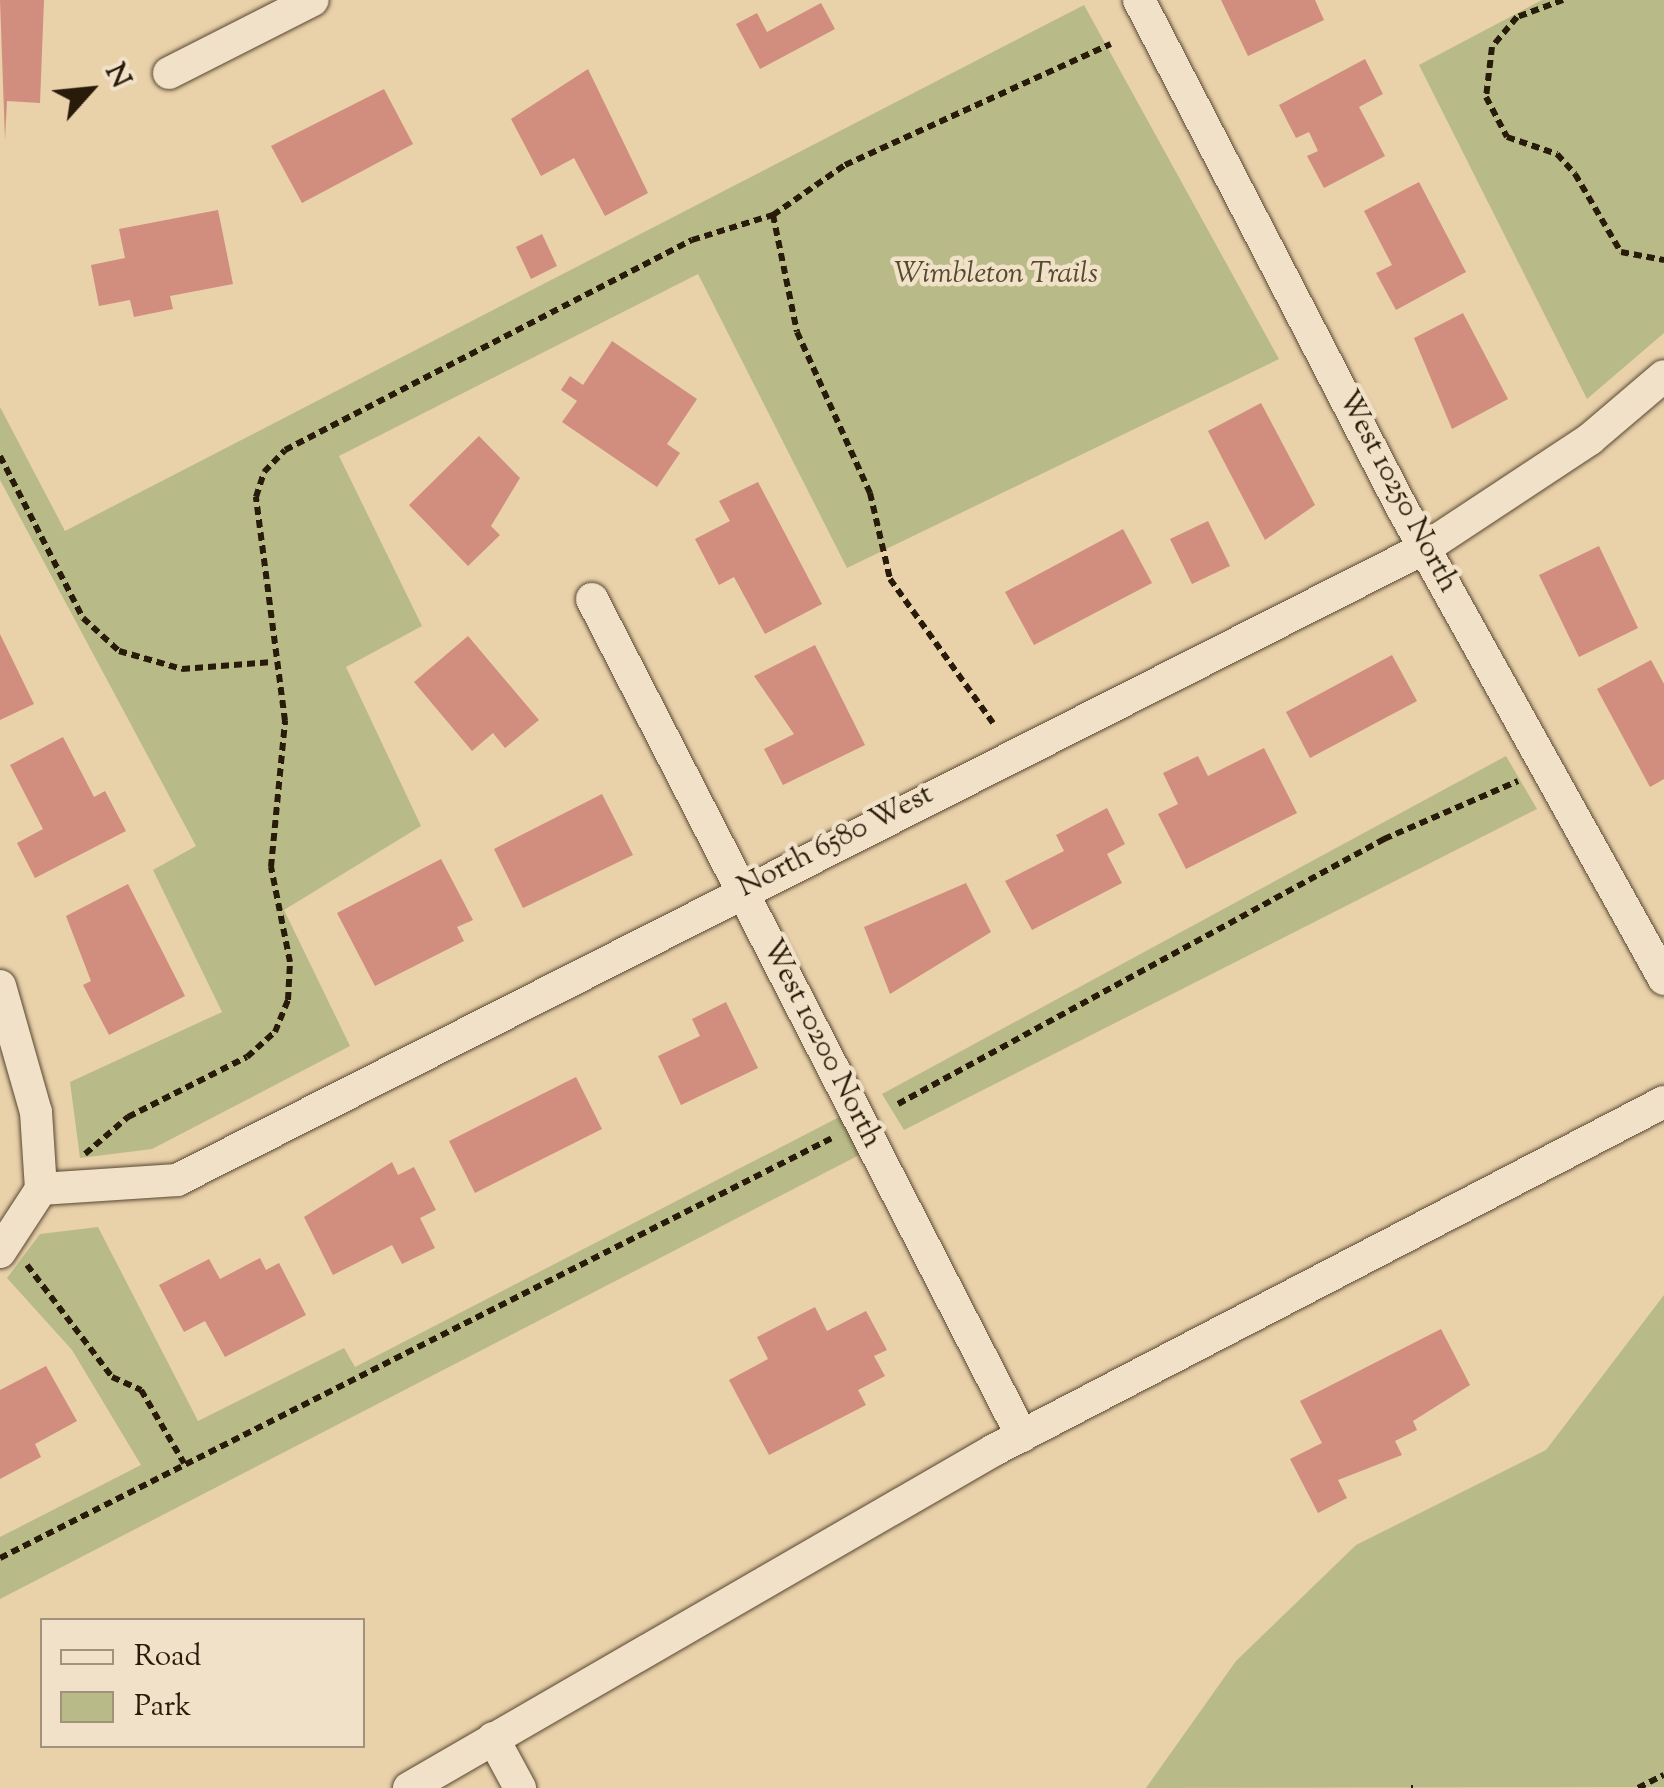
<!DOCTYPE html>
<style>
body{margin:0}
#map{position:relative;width:1664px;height:1788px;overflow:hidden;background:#e9d1aa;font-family:"Sorts Mill Goudy",serif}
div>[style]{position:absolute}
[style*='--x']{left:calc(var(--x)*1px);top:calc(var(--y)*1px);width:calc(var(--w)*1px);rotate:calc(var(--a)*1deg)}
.green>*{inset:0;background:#b8bb87}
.building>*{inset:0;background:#d18d7d}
.path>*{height:6px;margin-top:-3px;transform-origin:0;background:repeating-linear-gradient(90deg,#281b09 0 8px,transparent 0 13px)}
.roads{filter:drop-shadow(0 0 2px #584831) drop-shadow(0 0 2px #584831)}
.minor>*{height:32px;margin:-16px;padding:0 16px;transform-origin:16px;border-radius:16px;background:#f1e1c8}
span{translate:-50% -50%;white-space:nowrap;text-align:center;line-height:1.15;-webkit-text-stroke:9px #f1e1c8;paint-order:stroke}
.park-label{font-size:30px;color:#534b2f;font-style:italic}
.street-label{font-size:30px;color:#281b09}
.legend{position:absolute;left:40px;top:1618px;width:325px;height:130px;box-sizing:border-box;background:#f1e1c8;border:2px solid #a1927c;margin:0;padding:12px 18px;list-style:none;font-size:30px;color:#281b09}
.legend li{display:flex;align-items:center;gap:20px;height:50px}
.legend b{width:50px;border:2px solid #a1927c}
.north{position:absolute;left:40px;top:40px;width:100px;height:100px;-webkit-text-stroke:8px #f1e1c8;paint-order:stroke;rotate:63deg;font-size:28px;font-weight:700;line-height:40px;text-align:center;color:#281b09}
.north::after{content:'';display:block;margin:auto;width:35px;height:45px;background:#281b09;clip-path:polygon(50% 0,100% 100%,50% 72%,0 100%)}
</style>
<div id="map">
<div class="green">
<div style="clip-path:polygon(1542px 0,1664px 0,1664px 333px,1587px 399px,1419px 65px)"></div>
<div style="clip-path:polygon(1084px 5px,1279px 359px,847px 568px,698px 274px,339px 456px,422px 626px,346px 667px,421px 826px,284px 910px,350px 1046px,152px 1149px,80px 1158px,70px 1082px,222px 1012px,153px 870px,196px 846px,0 480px,0 407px,65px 531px)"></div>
<div style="clip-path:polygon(1506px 756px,1537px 809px,904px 1130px,882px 1094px)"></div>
<div style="clip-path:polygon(847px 1113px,867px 1151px,0 1599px,0 1537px,141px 1465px,72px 1350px,7px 1278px,40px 1234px,98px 1227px,198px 1421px,344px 1348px,355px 1367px)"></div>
<div style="clip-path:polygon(1664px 1295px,1664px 1787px,1146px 1788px,1236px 1661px,1356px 1545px,1546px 1450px)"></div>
</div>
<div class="building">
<div style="clip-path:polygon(0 0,44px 0,40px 103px,7px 101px,5px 140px)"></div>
<div style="clip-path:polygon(1221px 0,1315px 0,1324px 20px,1248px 56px)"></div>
<div style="clip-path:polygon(821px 3px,835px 29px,760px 69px,736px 24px,757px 13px,767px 32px)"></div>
<div style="clip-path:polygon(1365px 59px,1383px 94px,1359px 107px,1385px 156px,1324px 188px,1307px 156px,1318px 151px,1309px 132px,1296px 138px,1279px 105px)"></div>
<div style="clip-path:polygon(588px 69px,648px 193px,605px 216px,574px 158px,541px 176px,511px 119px)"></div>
<div style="clip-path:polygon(384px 89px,413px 144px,302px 203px,271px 146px)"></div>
<div style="clip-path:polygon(1419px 182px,1466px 272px,1396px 310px,1376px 273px,1392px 265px,1364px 211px)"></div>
<div style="clip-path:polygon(218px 210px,233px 284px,170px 296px,173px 309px,134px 317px,130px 300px,99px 306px,91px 265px,125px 258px,119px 229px)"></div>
<div style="clip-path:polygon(542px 234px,557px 266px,531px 279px,516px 247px)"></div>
<div style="clip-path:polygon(1463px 313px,1508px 399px,1452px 429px,1414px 338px)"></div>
<div style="clip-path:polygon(612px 341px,697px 399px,667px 444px,680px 453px,657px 487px,562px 422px,577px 401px,561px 390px,570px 376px,583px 385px)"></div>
<div style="clip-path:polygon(1261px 403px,1315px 505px,1265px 540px,1208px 431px)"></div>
<div style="clip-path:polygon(479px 436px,520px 478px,491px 526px,500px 535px,468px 566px,409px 505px)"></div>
<div style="clip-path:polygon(758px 482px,822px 604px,765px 634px,734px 577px,719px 585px,695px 539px,730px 521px,719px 501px)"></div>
<div style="clip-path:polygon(1208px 521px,1230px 566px,1192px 584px,1170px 539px)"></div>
<div style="clip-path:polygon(1123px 529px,1152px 583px,1034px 645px,1005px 592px)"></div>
<div style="clip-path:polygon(1599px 546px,1638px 628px,1579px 657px,1539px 575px)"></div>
<div style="clip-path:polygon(0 634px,34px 704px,0 720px)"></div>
<div style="clip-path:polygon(468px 636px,539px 720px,505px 748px,493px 733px,472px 751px,414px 682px)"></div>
<div style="clip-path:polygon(815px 645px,865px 745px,783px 785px,764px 749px,794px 734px,754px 676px)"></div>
<div style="clip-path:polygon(1392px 655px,1417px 701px,1310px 758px,1286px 712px)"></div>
<div style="clip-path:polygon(1651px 660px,1664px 684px,1664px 779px,1650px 787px,1597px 689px)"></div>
<div style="clip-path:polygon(63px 737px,94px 797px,105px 791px,126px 831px,35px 878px,17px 843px,43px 829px,10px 765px)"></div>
<div style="clip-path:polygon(1264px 748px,1297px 813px,1186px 869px,1158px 814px,1178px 804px,1163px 773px,1198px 756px,1208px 776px)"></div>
<div style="clip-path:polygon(602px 794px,633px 855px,523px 908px,494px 849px)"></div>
<div style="clip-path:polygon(1107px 808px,1125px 844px,1107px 854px,1122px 883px,1032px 930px,1005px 881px,1064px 851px,1056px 835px)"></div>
<div style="clip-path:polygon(441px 859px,473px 920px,457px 927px,464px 941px,375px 986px,337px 913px)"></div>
<div style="clip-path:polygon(966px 883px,991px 932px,890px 994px,864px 927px)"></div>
<div style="clip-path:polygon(128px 884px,185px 996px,109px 1035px,83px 985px,91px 981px,66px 916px)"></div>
<div style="clip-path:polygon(726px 1002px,758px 1068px,681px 1105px,658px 1056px,700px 1036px,692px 1019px)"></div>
<div style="clip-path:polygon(576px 1077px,602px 1129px,475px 1193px,449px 1141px)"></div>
<div style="clip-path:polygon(392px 1162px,398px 1175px,414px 1167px,436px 1210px,420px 1218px,435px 1248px,402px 1264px,392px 1245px,333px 1275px,304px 1217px)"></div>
<div style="clip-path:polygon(260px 1258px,266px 1270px,279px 1263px,306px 1315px,225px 1357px,205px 1321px,184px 1332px,159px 1285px,209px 1259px,220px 1279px)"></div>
<div style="clip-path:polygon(815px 1307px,827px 1331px,866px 1311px,887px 1350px,874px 1356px,885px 1376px,858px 1390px,866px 1405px,769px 1455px,729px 1380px,768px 1359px,757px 1337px)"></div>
<div style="clip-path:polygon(1441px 1329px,1470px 1385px,1413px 1421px,1417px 1430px,1395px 1441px,1402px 1455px,1338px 1480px,1347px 1498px,1318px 1513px,1290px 1459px,1322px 1443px,1300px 1401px)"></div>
<div style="clip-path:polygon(46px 1366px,77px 1421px,35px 1444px,41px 1457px,0 1479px,0 1390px)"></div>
</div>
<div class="path">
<div style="--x:1563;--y:0;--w:49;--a:159.7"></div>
<div style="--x:1517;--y:17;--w:39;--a:130"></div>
<div style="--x:1492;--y:47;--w:50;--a:96.8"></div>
<div style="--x:1486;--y:97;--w:45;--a:62.3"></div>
<div style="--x:1507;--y:137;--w:53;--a:18.8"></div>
<div style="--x:1557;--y:154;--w:27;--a:48"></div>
<div style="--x:1575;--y:174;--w:91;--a:59.5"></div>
<div style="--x:1621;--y:252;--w:44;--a:10.5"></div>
<div style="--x:773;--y:215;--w:119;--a:78.4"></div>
<div style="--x:797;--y:332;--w:177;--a:65.6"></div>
<div style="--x:870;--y:493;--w:88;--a:76.9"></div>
<div style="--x:890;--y:579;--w:177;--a:54.4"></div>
<div style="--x:0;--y:456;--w:182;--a:62.9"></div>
<div style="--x:83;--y:618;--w:49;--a:42.5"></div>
<div style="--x:119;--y:651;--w:66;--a:15.9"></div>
<div style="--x:182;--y:669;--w:90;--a:-4.4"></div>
<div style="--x:898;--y:1104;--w:554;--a:-28.6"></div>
<div style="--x:1384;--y:839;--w:146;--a:-23.4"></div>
<div style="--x:85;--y:1154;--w:57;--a:-40.7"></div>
<div style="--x:128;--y:1117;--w:133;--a:-26.8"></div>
<div style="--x:247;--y:1057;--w:38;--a:-42"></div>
<div style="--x:275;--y:1032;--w:35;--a:-68"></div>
<div style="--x:288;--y:1000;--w:38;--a:-87"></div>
<div style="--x:290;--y:962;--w:97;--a:-101.3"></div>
<div style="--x:271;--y:867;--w:147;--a:-84.5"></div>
<div style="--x:285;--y:721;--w:226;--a:-97.4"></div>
<div style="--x:256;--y:497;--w:26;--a:-72"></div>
<div style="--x:264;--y:472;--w:30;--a:-46"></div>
<div style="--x:285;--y:450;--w:458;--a:-27.3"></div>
<div style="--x:692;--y:240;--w:85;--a:-17.2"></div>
<div style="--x:773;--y:215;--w:88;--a:-34.8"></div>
<div style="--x:845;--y:165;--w:292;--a:-24.5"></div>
<div style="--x:27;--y:1265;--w:141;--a:52.8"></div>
<div style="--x:112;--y:1377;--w:32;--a:24"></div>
<div style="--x:141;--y:1390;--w:85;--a:59.5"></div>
<div style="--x:0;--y:1558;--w:934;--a:-26.78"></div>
<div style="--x:1411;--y:1788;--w:2;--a:0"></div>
<div style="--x:1638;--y:1788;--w:29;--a:-27"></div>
</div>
<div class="roads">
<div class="minor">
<div style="--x:1139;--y:0;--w:572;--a:62.63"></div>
<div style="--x:1402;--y:508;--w:539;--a:60.91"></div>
<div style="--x:169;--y:73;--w:161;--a:-26.9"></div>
<div style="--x:592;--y:599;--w:941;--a:62.81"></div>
<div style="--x:0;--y:986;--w:131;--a:74.1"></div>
<div style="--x:36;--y:1112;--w:77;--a:86.3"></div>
<div style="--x:0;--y:1252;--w:75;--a:-56.9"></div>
<div style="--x:41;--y:1189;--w:136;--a:-3.8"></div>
<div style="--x:177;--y:1180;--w:1399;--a:-26.86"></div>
<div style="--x:1425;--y:548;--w:198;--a:-33.4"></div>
<div style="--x:1590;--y:439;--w:97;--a:-40.4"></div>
<div style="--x:493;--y:1738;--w:57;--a:61.6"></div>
<div style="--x:409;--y:1788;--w:676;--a:-30.02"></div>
<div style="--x:994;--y:1450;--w:755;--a:-27.45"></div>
</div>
</div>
<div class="park-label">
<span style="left:996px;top:275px">Wimbleton Trails</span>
</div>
<div class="street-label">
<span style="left:1397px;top:492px;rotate:62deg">West 10250 North</span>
<span style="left:836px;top:842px;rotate:-27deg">North 6580 West</span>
<span style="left:821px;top:1044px;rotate:63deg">West 10200 North</span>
</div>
<ul class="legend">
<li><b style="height:12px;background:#f1e1c8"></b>Road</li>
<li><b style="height:28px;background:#b8bb87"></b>Park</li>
</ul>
<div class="north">N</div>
</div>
